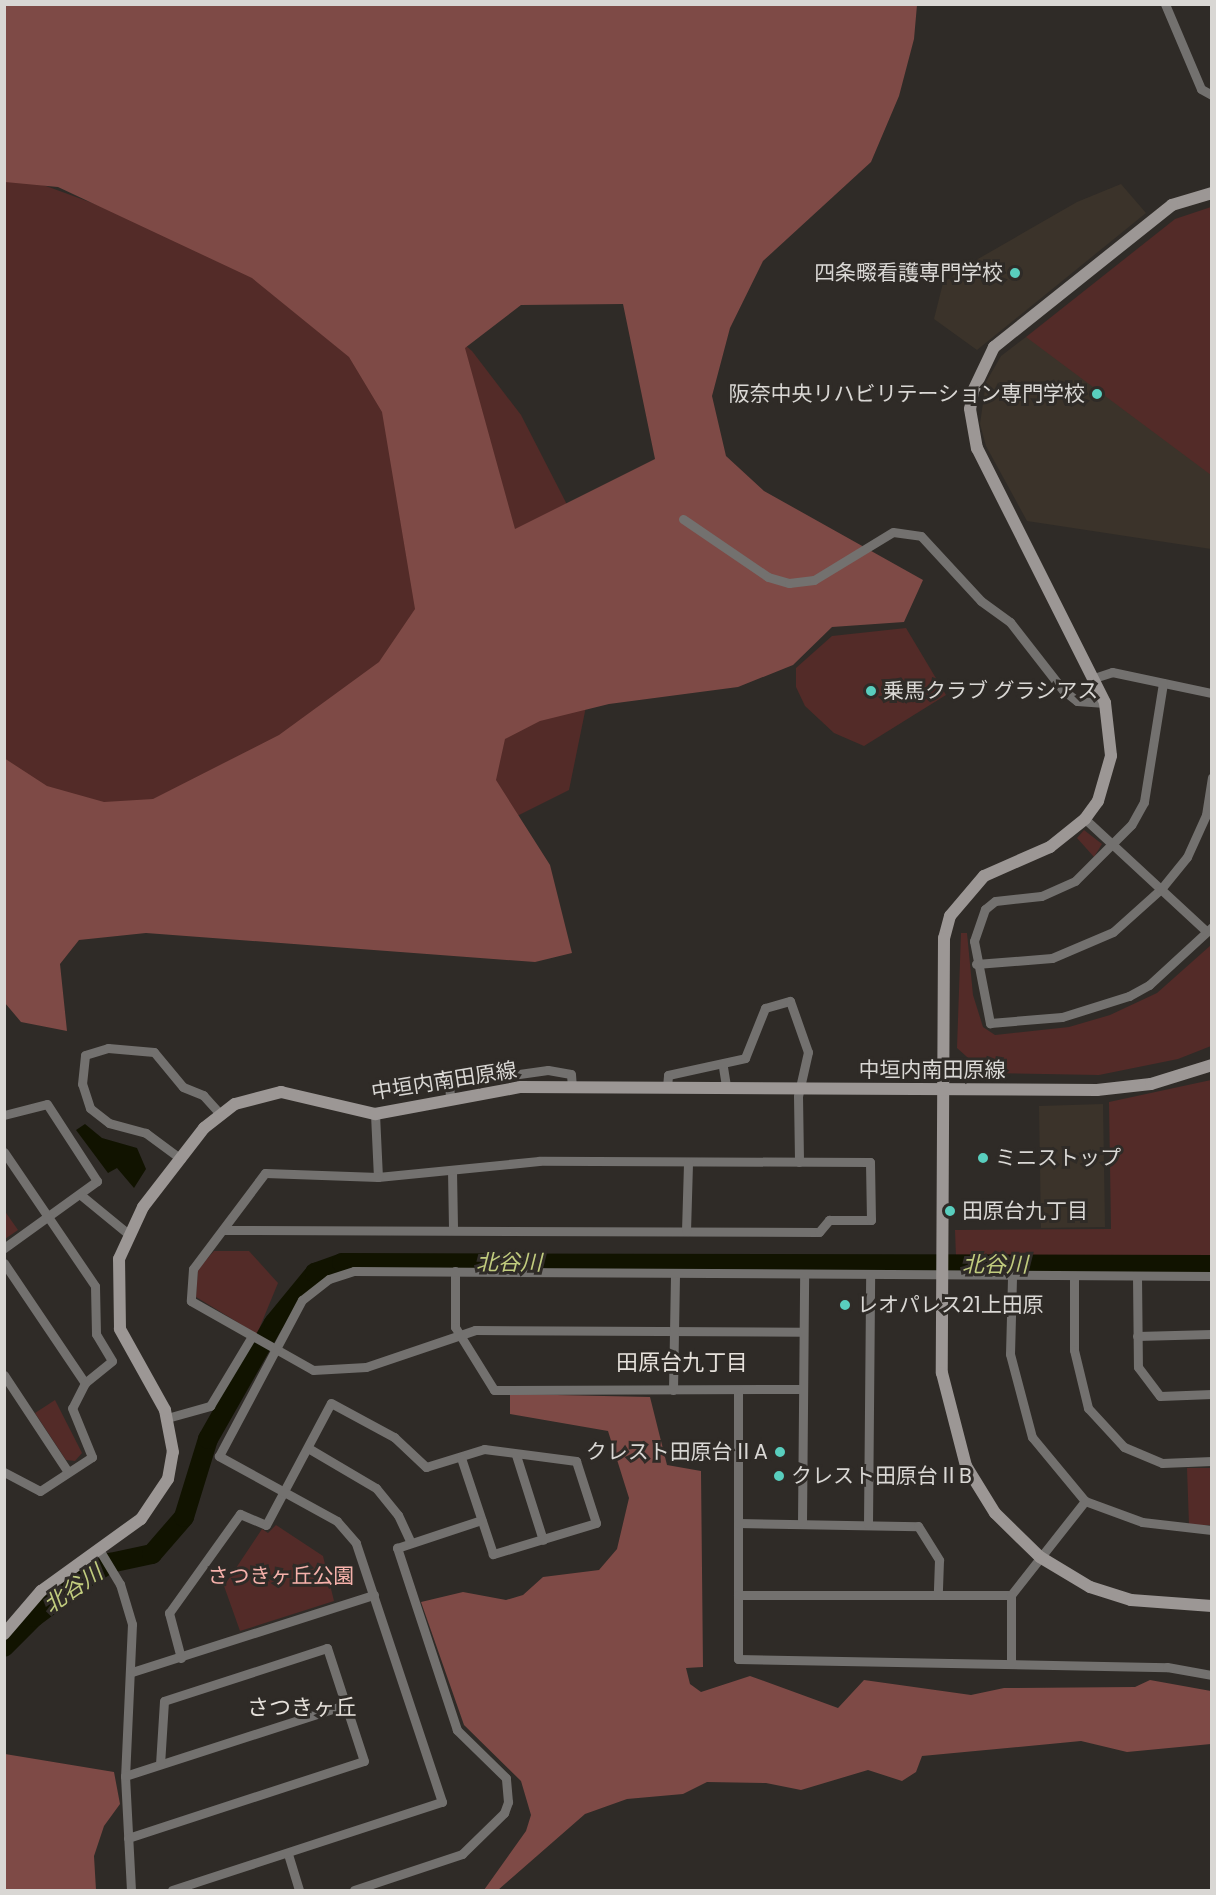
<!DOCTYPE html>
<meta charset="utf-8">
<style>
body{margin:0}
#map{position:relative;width:1216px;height:1895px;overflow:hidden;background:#2f2b27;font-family:Poppins,"Noto Sans JP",sans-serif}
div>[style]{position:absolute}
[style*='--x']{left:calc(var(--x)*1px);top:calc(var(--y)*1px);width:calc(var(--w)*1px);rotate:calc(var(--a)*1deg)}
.built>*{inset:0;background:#3b332a}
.green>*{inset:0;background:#532b28}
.forest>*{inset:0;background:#7e4a46}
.water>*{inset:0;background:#111300}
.river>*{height:20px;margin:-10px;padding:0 10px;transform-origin:10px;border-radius:10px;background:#111300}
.street>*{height:9px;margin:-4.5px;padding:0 4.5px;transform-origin:4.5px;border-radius:4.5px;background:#73716f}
.secondary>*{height:12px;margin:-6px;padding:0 6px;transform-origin:6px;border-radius:6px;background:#9c9795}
.dots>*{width:16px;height:16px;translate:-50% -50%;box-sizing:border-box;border:3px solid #2f2b27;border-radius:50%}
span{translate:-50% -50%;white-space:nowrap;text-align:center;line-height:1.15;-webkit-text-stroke:6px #2f2b27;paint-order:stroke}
.poi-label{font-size:21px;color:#d9d7d4}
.right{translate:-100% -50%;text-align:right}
.left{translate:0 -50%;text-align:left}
.street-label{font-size:21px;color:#d9d7d4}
.park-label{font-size:21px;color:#f5b1ab}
.water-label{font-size:22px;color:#c1cc7e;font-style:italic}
.neighbourhood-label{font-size:22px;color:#e5e0da}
.frame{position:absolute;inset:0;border:6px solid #d9d7d4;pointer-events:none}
</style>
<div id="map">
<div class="built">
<div style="clip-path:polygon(1121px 184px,1146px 213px,977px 350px,934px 319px,943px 283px,971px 263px,1077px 202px)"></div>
<div style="clip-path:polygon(1211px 246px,1211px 549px,1027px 521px,986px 446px,980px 424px,986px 382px,1001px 356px,1026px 337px)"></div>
<div style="clip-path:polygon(1103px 1104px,1105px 1227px,1041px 1228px,1039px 1106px)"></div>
</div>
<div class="green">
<div style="clip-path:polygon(5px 171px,453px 335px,472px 351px,521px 415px,579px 528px,590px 687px,569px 790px,509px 820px,5px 929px)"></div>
<div style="clip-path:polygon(1211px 207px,1212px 207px,1211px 475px,1026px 337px,1175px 219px)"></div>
<div style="clip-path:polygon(906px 628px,946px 695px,864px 746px,834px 733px,805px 706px,796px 687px,796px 668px,832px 636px)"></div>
<div style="clip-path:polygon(1084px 830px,1102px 844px,1094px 857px,1077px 838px)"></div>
<div style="clip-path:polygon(961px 933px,967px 933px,973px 995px,983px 1027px,995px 1035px,1069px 1027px,1110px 1015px,1157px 993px,1211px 945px,1211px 1046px,1178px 1059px,1099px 1075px,985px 1073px,957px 1048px)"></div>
<div style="clip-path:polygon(1211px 1080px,1211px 1260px,956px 1257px,955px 1230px,1111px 1229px,1109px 1102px)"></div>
<div style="clip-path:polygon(4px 1210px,18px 1230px,5px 1239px,4px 1239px)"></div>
<div style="clip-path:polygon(214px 1251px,249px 1251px,278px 1283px,257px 1334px,196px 1297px,198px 1269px)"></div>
<div style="clip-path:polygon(55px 1400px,82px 1453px,75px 1461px,66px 1460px,35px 1413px)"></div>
<div style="clip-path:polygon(1187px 1468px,1211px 1468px,1211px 1525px,1189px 1525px)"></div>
<div style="clip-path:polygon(276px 1525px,323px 1556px,334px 1601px,240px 1631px,224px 1586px,262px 1529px,268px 1533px)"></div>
</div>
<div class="forest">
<div style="clip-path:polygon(evenodd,5px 5px,917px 5px,914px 39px,899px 96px,871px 162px,763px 261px,730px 328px,712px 396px,726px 456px,764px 491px,923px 580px,904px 622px,832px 627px,793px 665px,738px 687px,609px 704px,540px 721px,505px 739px,496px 780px,550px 865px,572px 953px,535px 962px,146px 933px,79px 940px,60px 964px,67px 1031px,21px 1022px,5px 1003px,4px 758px,47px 786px,104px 802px,153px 799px,279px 735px,379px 662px,415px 609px,382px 412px,349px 357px,252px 278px,58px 187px,5px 182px,5px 5px,623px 304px,655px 459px,515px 529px,465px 348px,521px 305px,623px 304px)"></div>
<div style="clip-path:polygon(510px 1394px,650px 1397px,667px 1465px,701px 1471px,703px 1667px,686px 1668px,690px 1684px,701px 1692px,750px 1676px,838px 1708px,864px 1680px,971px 1695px,1004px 1688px,1135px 1687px,1150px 1680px,1211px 1691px,1211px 1744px,1127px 1752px,1081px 1741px,922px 1756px,916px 1772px,902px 1781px,868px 1770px,801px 1790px,766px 1783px,707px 1782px,683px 1794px,627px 1799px,585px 1814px,498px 1890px,484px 1890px,526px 1831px,531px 1815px,521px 1781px,464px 1725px,421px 1602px,463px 1592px,506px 1600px,523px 1595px,543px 1577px,599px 1570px,617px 1549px,629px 1498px,608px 1431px,510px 1414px)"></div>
<div style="clip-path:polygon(5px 1754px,114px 1772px,120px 1804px,104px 1826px,94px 1856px,96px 1890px,5px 1890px)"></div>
</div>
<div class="water">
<div style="clip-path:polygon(85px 1124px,102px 1138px,137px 1148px,146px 1169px,134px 1188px,117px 1168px,108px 1173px,76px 1130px)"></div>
</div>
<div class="river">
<div style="--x:4;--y:1647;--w:42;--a:-45"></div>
<div style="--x:34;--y:1617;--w:69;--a:-36.7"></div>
<div style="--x:89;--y:1576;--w:25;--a:-32"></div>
<div style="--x:110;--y:1563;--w:43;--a:-12.1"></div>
<div style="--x:152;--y:1554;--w:49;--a:-49.1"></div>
<div style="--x:184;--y:1517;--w:82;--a:-72.9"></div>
<div style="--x:208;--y:1439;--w:133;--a:-60.4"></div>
<div style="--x:274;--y:1323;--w:65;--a:-50.6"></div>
<div style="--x:315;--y:1273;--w:29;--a:-20"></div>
<div style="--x:342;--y:1263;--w:870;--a:0.13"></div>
</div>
<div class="street">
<div style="--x:1165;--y:4;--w:92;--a:67"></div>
<div style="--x:1201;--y:89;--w:13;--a:29"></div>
<div style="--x:683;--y:519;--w:103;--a:34.3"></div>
<div style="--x:768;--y:577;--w:22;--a:16"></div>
<div style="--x:789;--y:583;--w:25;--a:-7"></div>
<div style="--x:814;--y:580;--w:92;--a:-31.3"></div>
<div style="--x:893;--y:532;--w:28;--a:8"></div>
<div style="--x:921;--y:536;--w:88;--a:47.3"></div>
<div style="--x:981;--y:601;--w:36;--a:36"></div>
<div style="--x:1010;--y:622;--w:86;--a:52.1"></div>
<div style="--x:1063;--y:690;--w:18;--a:38"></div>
<div style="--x:1077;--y:701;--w:28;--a:4"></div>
<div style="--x:1094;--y:678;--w:19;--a:-18"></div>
<div style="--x:1112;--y:672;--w:102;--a:11.9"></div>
<div style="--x:1163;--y:683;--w:121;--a:99.1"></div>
<div style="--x:1144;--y:802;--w:26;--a:119"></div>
<div style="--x:1131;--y:825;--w:79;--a:135"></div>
<div style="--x:1075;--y:881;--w:37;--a:156"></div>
<div style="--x:1041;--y:896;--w:46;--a:173.8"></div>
<div style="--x:995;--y:901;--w:13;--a:141"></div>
<div style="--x:985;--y:909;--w:34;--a:109"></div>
<div style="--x:974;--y:941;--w:84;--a:79"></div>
<div style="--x:990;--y:1023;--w:72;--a:-4.8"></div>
<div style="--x:1062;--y:1017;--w:70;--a:-17.4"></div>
<div style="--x:1129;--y:996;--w:23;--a:-29"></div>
<div style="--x:1149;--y:985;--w:86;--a:-42.6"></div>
<div style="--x:1085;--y:819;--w:166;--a:42.8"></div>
<div style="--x:976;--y:964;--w:76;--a:-4.5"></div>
<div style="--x:1052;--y:958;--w:66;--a:-23.1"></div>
<div style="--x:1113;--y:932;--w:64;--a:-41.9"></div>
<div style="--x:1161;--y:889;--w:41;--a:-50.9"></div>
<div style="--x:1187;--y:857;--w:46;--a:-65.7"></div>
<div style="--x:1206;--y:815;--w:38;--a:-81"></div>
<div style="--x:723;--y:1067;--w:20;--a:81"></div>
<div style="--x:667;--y:1087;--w:12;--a:-85"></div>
<div style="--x:668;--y:1075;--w:79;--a:-12.4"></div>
<div style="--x:745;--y:1058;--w:54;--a:-68.2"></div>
<div style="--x:765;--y:1008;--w:26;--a:-16"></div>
<div style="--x:790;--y:1001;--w:54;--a:70.6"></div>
<div style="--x:808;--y:1052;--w:45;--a:102.8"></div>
<div style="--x:798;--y:1096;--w:66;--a:89.1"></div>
<div style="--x:450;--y:1097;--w:14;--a:-94"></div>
<div style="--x:449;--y:1083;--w:38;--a:-23"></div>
<div style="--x:484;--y:1068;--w:29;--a:14"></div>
<div style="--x:512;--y:1075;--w:36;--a:-8"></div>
<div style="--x:548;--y:1070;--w:23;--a:10"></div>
<div style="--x:571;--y:1074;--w:13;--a:86"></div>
<div style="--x:375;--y:1114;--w:63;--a:87.3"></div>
<div style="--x:4;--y:1115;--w:44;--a:-14.3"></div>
<div style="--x:47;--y:1104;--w:92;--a:57"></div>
<div style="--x:97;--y:1181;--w:115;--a:144.2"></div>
<div style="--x:4;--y:1152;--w:162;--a:55.8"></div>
<div style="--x:95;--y:1286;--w:48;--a:88.8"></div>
<div style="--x:96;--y:1334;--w:31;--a:59"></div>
<div style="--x:112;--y:1361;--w:35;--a:141"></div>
<div style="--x:181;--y:1159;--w:44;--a:-143.4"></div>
<div style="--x:146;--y:1133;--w:38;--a:-165"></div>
<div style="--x:109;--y:1123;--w:24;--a:-142"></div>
<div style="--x:90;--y:1108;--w:25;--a:-108"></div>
<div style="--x:82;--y:1084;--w:29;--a:-84"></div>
<div style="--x:85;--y:1055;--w:24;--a:-17"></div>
<div style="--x:108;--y:1048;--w:46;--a:5"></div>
<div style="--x:154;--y:1052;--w:45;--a:50.4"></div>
<div style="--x:183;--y:1087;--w:22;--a:22"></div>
<div style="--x:203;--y:1095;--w:25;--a:48"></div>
<div style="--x:452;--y:1170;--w:59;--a:89"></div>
<div style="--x:82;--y:1196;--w:58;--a:39.4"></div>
<div style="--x:223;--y:1230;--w:596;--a:0.19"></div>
<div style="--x:819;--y:1232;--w:16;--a:-50"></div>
<div style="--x:829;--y:1220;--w:42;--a:0"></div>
<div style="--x:871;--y:1220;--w:58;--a:-91"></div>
<div style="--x:870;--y:1162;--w:331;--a:-179.8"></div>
<div style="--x:539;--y:1161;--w:162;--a:174.3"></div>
<div style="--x:378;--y:1177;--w:113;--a:-178"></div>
<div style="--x:265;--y:1173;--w:120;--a:126.9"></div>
<div style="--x:193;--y:1269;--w:32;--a:94"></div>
<div style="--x:191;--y:1301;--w:140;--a:29.5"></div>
<div style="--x:313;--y:1370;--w:53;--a:-3.2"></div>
<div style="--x:366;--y:1367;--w:115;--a:-18.7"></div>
<div style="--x:475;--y:1330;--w:328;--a:0.3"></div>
<div style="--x:686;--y:1231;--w:69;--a:-88.3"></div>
<div style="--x:4;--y:1263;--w:145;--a:56"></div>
<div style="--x:85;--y:1383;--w:28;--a:117"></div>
<div style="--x:72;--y:1408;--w:53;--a:67.8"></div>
<div style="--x:92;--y:1457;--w:62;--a:146.8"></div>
<div style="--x:40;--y:1491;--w:41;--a:-152.2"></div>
<div style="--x:455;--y:1271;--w:56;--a:90"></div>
<div style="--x:455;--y:1327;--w:74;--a:58.2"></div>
<div style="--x:494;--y:1390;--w:308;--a:-0.2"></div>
<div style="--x:1137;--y:1276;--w:91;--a:89.4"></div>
<div style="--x:1138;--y:1367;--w:36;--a:53"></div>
<div style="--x:1160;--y:1396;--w:52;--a:-2.2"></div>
<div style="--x:1074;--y:1277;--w:73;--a:90"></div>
<div style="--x:1074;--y:1350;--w:60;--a:76.4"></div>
<div style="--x:1088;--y:1408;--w:53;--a:47.3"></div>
<div style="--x:1124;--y:1447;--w:41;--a:22.8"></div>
<div style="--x:1162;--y:1463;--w:50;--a:-2.3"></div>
<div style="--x:1012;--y:1278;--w:76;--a:91.5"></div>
<div style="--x:1010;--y:1354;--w:86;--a:75.2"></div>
<div style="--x:1032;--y:1437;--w:83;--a:50.4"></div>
<div style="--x:1085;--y:1501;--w:61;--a:20.2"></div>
<div style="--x:1142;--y:1522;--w:70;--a:6.5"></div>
<div style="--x:1137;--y:1336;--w:75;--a:-1.5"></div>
<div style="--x:4;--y:1375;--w:116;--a:56.6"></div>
<div style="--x:673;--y:1390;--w:115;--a:-89"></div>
<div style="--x:738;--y:1390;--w:269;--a:90"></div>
<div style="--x:738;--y:1659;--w:429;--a:1.1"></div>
<div style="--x:1167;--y:1667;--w:46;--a:10.1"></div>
<div style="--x:167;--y:1418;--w:45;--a:-15.6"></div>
<div style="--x:210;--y:1406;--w:82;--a:-59"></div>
<div style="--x:308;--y:1448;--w:79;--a:30.5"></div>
<div style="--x:376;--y:1488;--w:35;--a:51"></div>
<div style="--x:398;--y:1515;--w:29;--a:65"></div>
<div style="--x:516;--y:1455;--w:89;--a:72.4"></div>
<div style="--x:738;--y:1523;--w:180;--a:1"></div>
<div style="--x:918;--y:1526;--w:40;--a:58"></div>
<div style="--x:939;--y:1560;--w:35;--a:92"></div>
<div style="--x:802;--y:1523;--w:247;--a:-89.5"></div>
<div style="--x:868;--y:1524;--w:248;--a:-89.5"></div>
<div style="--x:100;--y:1551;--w:39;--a:59"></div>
<div style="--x:120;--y:1584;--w:42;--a:73.3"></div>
<div style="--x:132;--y:1624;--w:152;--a:92.6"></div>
<div style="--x:125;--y:1776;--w:114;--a:87"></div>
<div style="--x:738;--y:1595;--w:273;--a:0"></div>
<div style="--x:1011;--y:1595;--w:120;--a:-51.8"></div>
<div style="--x:1011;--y:1595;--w:69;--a:90"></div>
<div style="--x:181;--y:1658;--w:47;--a:-104.9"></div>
<div style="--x:169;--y:1613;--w:122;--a:-54.4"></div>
<div style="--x:240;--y:1514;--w:28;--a:23"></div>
<div style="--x:266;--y:1525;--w:138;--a:-62"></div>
<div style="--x:331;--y:1403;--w:72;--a:28.4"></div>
<div style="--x:394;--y:1437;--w:44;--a:43.2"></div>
<div style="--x:426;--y:1467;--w:61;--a:-17.2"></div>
<div style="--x:484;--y:1449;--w:93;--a:7.4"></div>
<div style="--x:576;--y:1461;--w:65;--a:72.1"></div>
<div style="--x:596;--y:1523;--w:108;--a:163.2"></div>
<div style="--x:493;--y:1554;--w:101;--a:-108.4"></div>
<div style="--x:132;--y:1672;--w:254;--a:-17.7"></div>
<div style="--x:125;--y:1776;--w:231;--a:-17.9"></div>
<div style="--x:128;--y:1838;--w:248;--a:-18.1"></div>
<div style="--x:364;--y:1761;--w:119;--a:-108.1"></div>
<div style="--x:327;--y:1648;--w:171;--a:162"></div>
<div style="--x:164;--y:1701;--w:63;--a:93.6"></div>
<div style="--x:288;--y:1854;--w:38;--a:73"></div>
<div style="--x:172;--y:1890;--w:284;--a:-18.1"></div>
<div style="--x:442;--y:1802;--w:273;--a:-108.4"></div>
<div style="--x:356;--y:1543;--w:29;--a:-131"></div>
<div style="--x:337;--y:1521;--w:135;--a:-151.2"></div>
<div style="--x:219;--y:1456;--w:177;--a:-62"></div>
<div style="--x:302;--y:1300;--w:34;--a:-38"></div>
<div style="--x:329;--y:1279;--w:26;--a:-18"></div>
<div style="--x:354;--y:1271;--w:858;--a:0.33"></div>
<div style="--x:354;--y:1890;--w:114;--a:-18.4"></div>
<div style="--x:462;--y:1854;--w:59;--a:-44.3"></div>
<div style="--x:504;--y:1813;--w:12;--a:-70"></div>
<div style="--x:508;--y:1802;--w:24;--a:-95"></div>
<div style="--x:506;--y:1778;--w:69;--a:-135.6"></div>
<div style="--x:457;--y:1730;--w:192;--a:-108.2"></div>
<div style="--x:397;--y:1548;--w:89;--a:-18.4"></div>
</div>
<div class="secondary">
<div style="--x:1212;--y:193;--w:42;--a:163.3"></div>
<div style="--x:1172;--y:205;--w:228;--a:141.4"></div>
<div style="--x:994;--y:347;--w:49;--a:115.5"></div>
<div style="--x:973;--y:391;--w:18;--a:99"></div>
<div style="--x:970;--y:409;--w:40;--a:80"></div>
<div style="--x:977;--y:448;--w:285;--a:63.3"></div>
<div style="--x:1105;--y:703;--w:53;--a:83.5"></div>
<div style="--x:1111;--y:756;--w:47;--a:106.1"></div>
<div style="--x:1098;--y:801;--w:22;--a:126"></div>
<div style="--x:1085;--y:819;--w:45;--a:141.3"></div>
<div style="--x:1050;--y:847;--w:72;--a:156.3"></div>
<div style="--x:984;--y:876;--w:52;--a:130.4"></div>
<div style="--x:950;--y:916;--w:23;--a:105"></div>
<div style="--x:944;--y:938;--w:435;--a:90.3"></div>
<div style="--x:942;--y:1373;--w:96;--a:75.5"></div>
<div style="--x:966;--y:1466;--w:55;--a:58.3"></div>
<div style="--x:995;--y:1513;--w:63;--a:44.4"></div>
<div style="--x:1040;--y:1557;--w:58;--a:31"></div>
<div style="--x:1090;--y:1587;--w:43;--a:17.6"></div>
<div style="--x:1131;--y:1600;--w:81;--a:4.2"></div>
<div style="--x:4;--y:1634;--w:57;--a:-49.3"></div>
<div style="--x:41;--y:1591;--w:123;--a:-35.8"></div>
<div style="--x:141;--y:1519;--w:48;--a:-56"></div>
<div style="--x:168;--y:1479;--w:27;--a:-80"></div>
<div style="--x:173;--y:1452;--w:43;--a:-100.8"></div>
<div style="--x:165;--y:1410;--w:93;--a:-119.1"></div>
<div style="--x:120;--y:1329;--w:70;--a:-90.8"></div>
<div style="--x:119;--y:1259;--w:57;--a:-65.2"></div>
<div style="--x:143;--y:1207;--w:100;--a:-52.3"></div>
<div style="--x:204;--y:1128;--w:39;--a:-38"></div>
<div style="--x:235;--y:1104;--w:48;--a:-14.6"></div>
<div style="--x:281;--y:1092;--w:97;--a:13.2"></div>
<div style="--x:375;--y:1114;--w:147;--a:-10.5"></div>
<div style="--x:520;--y:1087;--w:577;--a:0.3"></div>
<div style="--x:1097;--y:1090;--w:54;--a:-6.3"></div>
<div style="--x:1151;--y:1084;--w:64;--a:-17.3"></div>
</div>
<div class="dots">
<div style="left:1015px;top:273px;background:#59cebe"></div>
<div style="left:1097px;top:394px;background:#59cebe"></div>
<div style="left:871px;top:691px;background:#59cebe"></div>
<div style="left:983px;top:1158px;background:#59cebe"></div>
<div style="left:950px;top:1211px;background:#59cebe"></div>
<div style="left:845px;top:1305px;background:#59cebe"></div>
<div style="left:780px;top:1452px;background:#59cebe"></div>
<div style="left:779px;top:1476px;background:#59cebe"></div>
</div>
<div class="poi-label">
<span class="right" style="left:1003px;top:273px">四条畷看護専門学校</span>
<span class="right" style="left:1085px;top:394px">阪奈中央リハビリテーション専門学校</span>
<span class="left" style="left:883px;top:691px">乗馬クラブ グラシアス</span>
<span class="left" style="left:995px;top:1158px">ミニストップ</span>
<span class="left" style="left:962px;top:1211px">田原台九丁目</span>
<span class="left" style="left:857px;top:1305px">レオパレス21上田原</span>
<span class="right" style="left:768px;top:1452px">クレスト田原台ⅡA</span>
<span class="left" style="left:791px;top:1476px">クレスト田原台ⅡB</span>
</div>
<div class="street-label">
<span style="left:932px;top:1070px">中垣内南田原線</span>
<span style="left:444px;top:1081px;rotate:-9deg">中垣内南田原線</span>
</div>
<div class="park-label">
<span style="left:281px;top:1576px">さつきヶ丘公園</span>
</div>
<div class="water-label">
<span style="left:509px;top:1263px">北谷川</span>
<span style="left:995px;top:1265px">北谷川</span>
<span style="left:73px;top:1589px;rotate:-35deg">北谷川</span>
</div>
<div class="neighbourhood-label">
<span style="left:682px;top:1363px">田原台九丁目</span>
<span style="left:302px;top:1708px">さつきヶ丘</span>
</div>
<div class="frame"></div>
</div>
